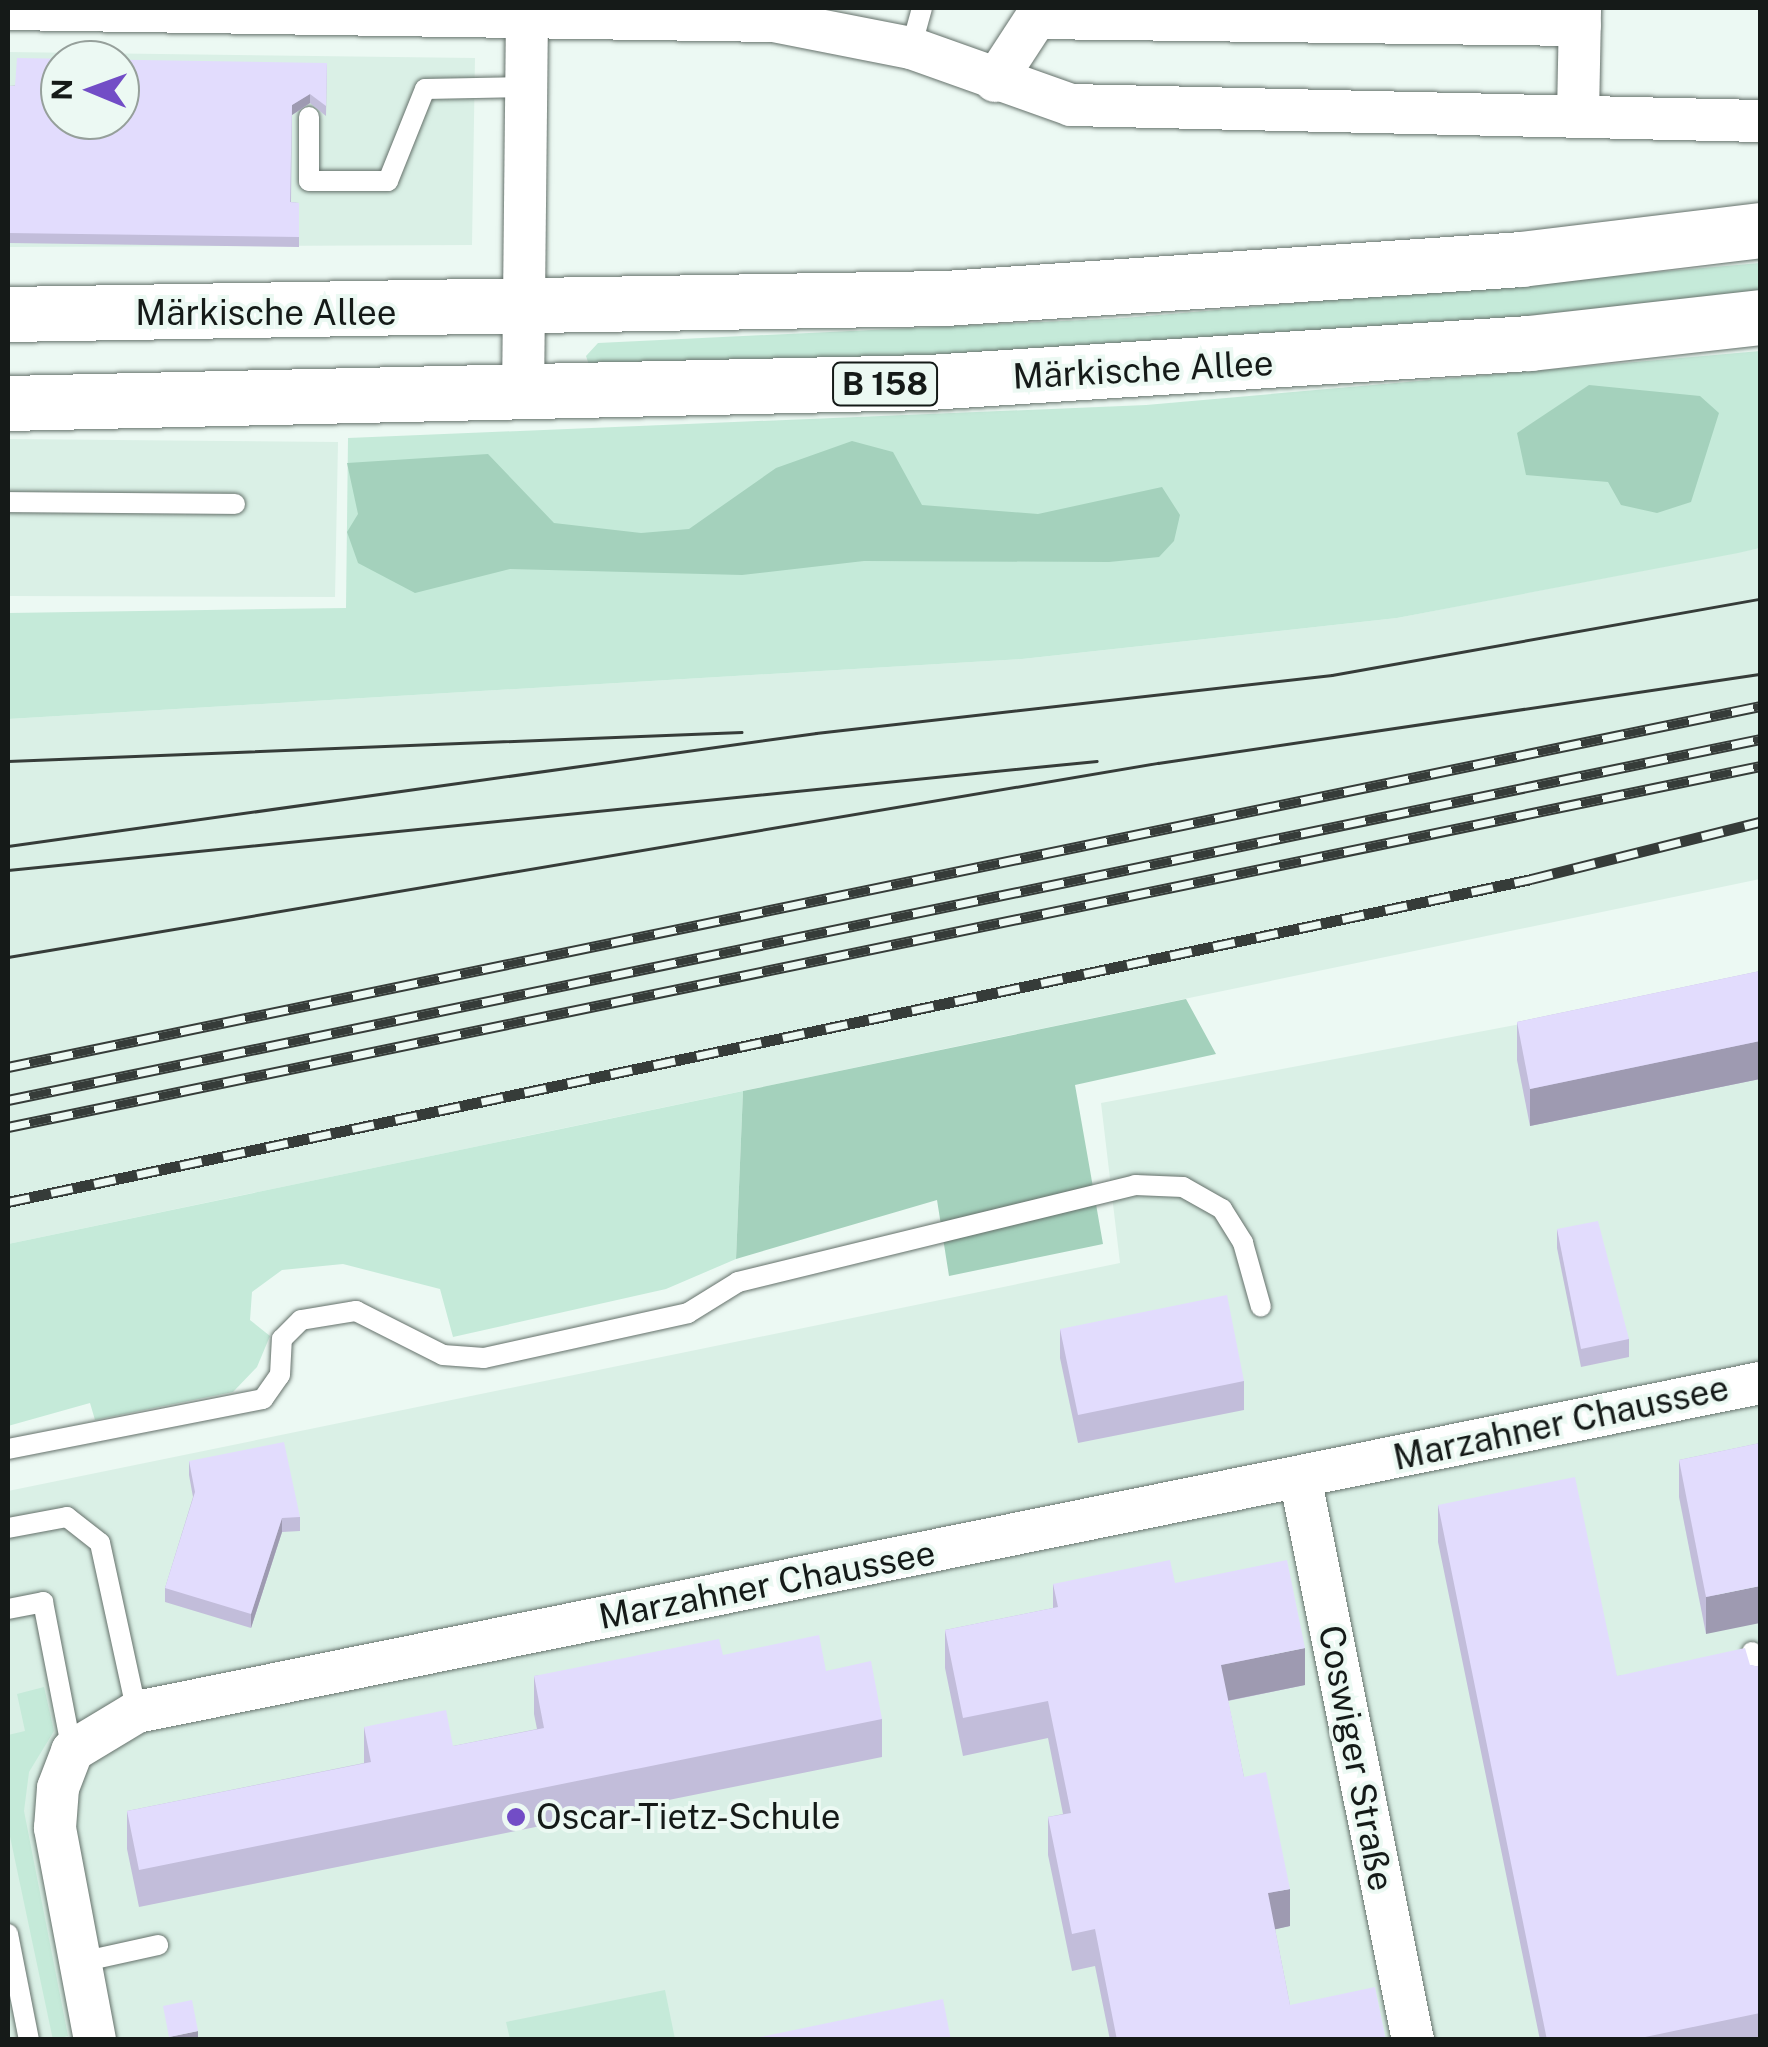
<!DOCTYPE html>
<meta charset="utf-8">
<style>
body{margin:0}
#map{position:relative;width:1768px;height:2047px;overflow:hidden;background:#ecf9f3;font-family:"Public Sans",sans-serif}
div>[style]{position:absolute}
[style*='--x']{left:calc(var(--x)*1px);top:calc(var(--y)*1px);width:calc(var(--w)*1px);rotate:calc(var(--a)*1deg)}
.built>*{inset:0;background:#daf0e6}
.green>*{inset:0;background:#c5ead9}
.forest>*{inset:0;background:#a4d1bc}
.roads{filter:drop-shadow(0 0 2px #65716b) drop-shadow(0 0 2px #65716b)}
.service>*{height:20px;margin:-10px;padding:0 10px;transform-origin:10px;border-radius:10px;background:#fff}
.minor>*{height:42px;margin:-21px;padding:0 21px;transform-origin:21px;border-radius:21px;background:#fff}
.primary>*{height:55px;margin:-27.5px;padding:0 27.5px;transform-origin:27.5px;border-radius:27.5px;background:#fff}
.tram>*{height:2.5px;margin:-1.25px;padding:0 1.25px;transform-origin:1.25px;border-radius:1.25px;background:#363c39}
.rail>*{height:11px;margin-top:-5.5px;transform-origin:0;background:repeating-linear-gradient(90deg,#ecf9f3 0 22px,#363c39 0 44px);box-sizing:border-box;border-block:2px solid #363c39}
.wall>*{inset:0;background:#c2bdda}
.shaded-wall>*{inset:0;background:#9e9ab1}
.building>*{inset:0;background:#e2dcfd}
.dots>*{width:28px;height:28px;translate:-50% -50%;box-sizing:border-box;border:5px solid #ecf9f3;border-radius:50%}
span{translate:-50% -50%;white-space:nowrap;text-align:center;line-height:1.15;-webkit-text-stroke:8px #ecf9f3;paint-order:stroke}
.shield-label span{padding:2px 8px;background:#ecf9f3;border:2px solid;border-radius:8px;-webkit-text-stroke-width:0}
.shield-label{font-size:32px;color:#151a18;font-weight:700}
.street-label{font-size:35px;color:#151a18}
.poi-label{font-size:35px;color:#151a18}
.left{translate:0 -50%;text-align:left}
.frame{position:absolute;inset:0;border:10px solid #151a18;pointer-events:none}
.north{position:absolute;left:40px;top:40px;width:100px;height:100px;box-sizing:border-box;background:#ecf9f3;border:2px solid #96a09b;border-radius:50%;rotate:271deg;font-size:28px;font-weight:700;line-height:40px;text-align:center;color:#151a18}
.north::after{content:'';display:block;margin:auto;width:35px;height:45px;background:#724dc6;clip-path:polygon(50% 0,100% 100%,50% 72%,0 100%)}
</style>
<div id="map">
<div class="built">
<div style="clip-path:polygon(evenodd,8px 52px,475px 58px,472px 245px,8px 247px,8px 52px,60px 60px,120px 60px,120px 120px,60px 120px,60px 60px)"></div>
<div style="clip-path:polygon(8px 439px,338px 442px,335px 597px,8px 596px)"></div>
<div style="clip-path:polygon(1760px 548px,1760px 879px,8px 1244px,8px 719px,1022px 659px,1397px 618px)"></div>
<div style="clip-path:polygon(1760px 979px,1760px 2039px,8px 2040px,8px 1491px,1120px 1263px,1101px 1103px)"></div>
</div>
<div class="green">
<div style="clip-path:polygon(1760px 263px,1760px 291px,1487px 320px,1000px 353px,589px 365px,586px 356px,598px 343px,1124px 318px)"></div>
<div style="clip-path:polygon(1760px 351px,1760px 548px,1738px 553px,1397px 618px,1022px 659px,8px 719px,8px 613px,346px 608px,348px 438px,1146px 405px)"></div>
<div style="clip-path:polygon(743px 1091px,736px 1259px,666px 1289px,453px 1337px,440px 1289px,343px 1264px,282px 1270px,252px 1292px,250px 1320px,270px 1336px,257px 1367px,233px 1392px,95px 1420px,90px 1403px,8px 1426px,8px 1244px)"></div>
<div style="clip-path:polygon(44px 1687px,54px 1731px,29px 1772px,24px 1811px,68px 2036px,53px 2040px,8px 1827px,8px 1735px,25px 1731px,17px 1694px)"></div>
<div style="clip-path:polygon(665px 1990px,675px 2039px,510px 2039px,506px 2022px)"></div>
</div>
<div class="forest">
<div style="clip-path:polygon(1589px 385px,1700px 396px,1719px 413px,1691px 502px,1657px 513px,1621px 505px,1608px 482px,1526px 475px,1517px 433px)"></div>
<div style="clip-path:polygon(852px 441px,893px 452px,922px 505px,1038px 514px,1162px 487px,1180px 515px,1174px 541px,1159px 557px,1109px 562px,864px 561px,742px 575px,510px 569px,415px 593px,358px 563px,347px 532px,358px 514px,347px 463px,488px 454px,554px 523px,641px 533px,689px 529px,776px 468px)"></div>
<div style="clip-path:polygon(1186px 999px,1216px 1054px,1075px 1085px,1103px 1244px,949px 1276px,937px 1200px,736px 1259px,743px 1091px)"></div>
</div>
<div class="roads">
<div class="service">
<div style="--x:911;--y:48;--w:41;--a:-74.6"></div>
<div style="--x:309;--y:117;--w:64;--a:90"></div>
<div style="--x:309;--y:181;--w:79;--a:0"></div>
<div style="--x:388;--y:181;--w:99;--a:-68.1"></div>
<div style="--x:425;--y:89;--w:102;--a:-1.1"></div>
<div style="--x:8;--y:502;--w:227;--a:0.5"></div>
<div style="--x:8;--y:1449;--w:260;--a:-11.1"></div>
<div style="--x:263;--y:1399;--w:29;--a:-55"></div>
<div style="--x:280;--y:1375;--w:36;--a:-87"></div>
<div style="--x:282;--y:1339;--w:27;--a:-45"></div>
<div style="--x:301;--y:1320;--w:56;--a:-9.3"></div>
<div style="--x:356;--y:1311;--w:97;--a:26.8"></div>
<div style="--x:443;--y:1355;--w:41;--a:4.2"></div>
<div style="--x:484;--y:1358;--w:209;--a:-12.4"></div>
<div style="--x:688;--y:1313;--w:59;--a:-31.8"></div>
<div style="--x:738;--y:1282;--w:409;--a:-13.7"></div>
<div style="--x:1135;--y:1185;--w:48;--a:2.4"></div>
<div style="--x:1183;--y:1187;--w:45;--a:29.4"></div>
<div style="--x:1222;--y:1209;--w:40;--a:58"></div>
<div style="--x:1243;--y:1243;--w:66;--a:74.3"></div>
<div style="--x:8;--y:1528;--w:60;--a:-10.6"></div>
<div style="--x:67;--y:1517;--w:42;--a:38.2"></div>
<div style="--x:100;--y:1543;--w:173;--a:77.7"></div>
<div style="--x:8;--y:1609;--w:36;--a:-11"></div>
<div style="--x:43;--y:1602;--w:152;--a:79"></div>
<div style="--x:1752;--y:1652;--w:41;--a:78.7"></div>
<div style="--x:8;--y:1934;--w:108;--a:78.8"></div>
<div style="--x:81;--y:1962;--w:79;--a:-12.4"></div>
</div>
<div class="minor">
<div style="--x:8;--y:9;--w:765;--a:0.9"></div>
<div style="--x:773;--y:21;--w:141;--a:11.1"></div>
<div style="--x:911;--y:48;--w:170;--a:19.6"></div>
<div style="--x:1071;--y:105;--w:689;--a:1.33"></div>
<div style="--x:995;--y:81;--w:75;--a:-56.9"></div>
<div style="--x:1036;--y:18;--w:544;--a:0.74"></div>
<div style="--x:1578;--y:116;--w:108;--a:-88.9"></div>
<div style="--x:523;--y:396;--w:377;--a:-89.4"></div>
<div style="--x:1300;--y:1477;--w:574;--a:78.65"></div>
<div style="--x:95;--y:2040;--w:216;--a:-100.7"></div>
<div style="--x:55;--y:1828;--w:40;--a:-85.7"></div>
<div style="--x:58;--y:1788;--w:40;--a:-69"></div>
<div style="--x:72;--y:1751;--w:76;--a:-31"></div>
<div style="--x:137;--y:1712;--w:1656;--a:-11.46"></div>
</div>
<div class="primary">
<div style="--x:8;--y:314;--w:937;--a:-0.98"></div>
<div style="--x:945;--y:298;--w:577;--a:-3.87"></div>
<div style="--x:1521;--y:259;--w:241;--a:-6.9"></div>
<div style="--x:8;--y:403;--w:921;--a:-1.31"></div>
<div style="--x:929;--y:382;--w:601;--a:-3.72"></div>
<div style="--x:1529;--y:343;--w:232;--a:-6.4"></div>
</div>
</div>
<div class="tram">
<div style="--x:8;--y:761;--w:734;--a:-2.27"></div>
<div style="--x:8;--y:846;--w:816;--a:-7.96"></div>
<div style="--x:816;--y:733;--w:519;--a:-6.41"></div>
<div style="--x:1332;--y:675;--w:435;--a:-10.1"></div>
<div style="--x:8;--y:870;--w:1094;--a:-5.72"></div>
<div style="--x:8;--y:957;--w:1166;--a:-9.58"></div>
<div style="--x:1158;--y:763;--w:609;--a:-8.41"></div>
</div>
<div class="rail">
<div style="--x:8;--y:1067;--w:1789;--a:-11.64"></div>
<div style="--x:8;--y:1100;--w:1789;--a:-11.64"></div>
<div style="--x:8;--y:1127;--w:1789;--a:-11.64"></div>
<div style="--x:8;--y:1202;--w:1557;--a:-11.97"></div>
<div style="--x:1531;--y:879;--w:236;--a:-14"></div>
</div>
<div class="wall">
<div style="clip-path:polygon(327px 63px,326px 116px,310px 103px,292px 115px,291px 202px,299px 203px,299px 247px,8px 243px,8px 86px)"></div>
<div style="clip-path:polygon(1760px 971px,1760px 1079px,1530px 1126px,1517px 1060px,1517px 1022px)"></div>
<div style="clip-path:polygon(1557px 1229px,1629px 1339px,1629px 1357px,1581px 1367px,1557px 1248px)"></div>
<div style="clip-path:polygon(1060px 1329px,1244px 1381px,1244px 1410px,1078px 1443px,1060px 1358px)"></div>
<div style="clip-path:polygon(1760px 1443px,1706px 1634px,1679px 1497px,1679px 1460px)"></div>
<div style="clip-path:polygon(189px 1461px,300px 1517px,300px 1531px,282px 1532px,251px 1628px,165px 1602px,165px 1588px,193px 1497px,189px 1475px)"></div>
<div style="clip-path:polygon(1438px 1505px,1617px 1676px,1750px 1665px,1760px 1667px,1760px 2040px,1540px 2040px,1438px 1542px)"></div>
<div style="clip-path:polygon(1175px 1583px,1305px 1685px,1228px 1701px,1244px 1777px,1290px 1926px,1275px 1929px,1290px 2005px,1386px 2040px,1110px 2040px,1095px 1966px,1072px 1971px,1059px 1908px,1048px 1855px,1048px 1817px,1063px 1814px,1048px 1738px,963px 1756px,945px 1668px,945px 1630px,1053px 1608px,1053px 1584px)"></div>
<div style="clip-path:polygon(723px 1655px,826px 1671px,882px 1719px,882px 1757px,139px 1907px,127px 1849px,127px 1811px,364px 1763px,364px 1727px,453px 1746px,537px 1729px,534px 1714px,534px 1676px)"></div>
</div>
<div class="shaded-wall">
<div style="clip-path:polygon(310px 94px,310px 103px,292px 115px,292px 105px)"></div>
<div style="clip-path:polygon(1760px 1041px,1760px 1079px,1530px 1126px,1530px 1089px)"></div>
<div style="clip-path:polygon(282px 1518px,282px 1532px,251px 1628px,251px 1614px)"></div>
<div style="clip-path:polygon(1760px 1586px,1760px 1623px,1706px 1634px,1706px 1597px)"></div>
<div style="clip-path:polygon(1305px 1648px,1305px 1685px,1221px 1702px,1221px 1665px)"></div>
<div style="clip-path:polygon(1290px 1889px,1290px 1926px,1268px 1931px,1268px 1893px)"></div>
<div style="clip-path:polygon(198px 2031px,198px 2040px,169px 2040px,169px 2037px)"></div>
</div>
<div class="building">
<div style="clip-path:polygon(evenodd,17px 58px,327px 63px,326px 106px,310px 94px,292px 105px,290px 202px,299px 203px,299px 237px,8px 233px,8px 86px,15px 86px,17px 58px,60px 60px,120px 60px,120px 120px,60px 120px,60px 60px)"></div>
<div style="clip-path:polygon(1760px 971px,1760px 1041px,1530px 1089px,1517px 1022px)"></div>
<div style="clip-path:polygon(1598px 1221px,1629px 1339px,1581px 1349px,1557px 1229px)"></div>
<div style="clip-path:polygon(1227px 1295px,1244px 1381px,1078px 1415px,1060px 1329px)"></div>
<div style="clip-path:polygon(284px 1442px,300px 1517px,282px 1518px,251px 1614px,165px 1588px,195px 1492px,189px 1461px)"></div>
<div style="clip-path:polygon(1760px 1443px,1760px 1586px,1706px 1597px,1679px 1460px)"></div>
<div style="clip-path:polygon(1575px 1477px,1617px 1676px,1745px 1648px,1750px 1665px,1760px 1667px,1760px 2013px,1631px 2040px,1547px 2040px,1438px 1505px)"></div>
<div style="clip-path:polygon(1170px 1560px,1175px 1583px,1287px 1560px,1305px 1648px,1221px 1665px,1244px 1777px,1266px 1772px,1290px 1889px,1268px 1893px,1290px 2005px,1375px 1987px,1386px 2040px,1117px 2040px,1095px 1929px,1072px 1934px,1059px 1871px,1048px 1817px,1071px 1813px,1048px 1701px,963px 1718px,945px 1630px,1058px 1607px,1053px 1584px)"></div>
<div style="clip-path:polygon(819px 1635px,826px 1671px,871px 1661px,882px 1719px,139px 1870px,127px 1811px,371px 1762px,364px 1727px,446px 1710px,453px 1746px,544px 1728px,534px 1676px,719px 1639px,723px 1655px)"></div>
<div style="clip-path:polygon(943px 1999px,951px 2040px,746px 2040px)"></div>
<div style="clip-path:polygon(192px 2000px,198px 2031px,169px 2037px,163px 2006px)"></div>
</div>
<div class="dots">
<div style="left:516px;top:1817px;background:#724dc6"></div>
</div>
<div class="shield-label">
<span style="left:885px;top:384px">B 158</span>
</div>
<div class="street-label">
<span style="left:266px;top:313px">Märkische Allee</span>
<span style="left:1143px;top:370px;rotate:-3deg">Märkische Allee</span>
<span style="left:1561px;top:1423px;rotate:-12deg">Marzahner Chaussee</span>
<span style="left:767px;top:1585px;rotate:-11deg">Marzahner Chaussee</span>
<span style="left:1356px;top:1758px;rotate:79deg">Coswiger Straße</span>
</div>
<div class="poi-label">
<span class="left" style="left:536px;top:1817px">Oscar-Tietz-Schule</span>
</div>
<div class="frame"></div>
<div class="north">N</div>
</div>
